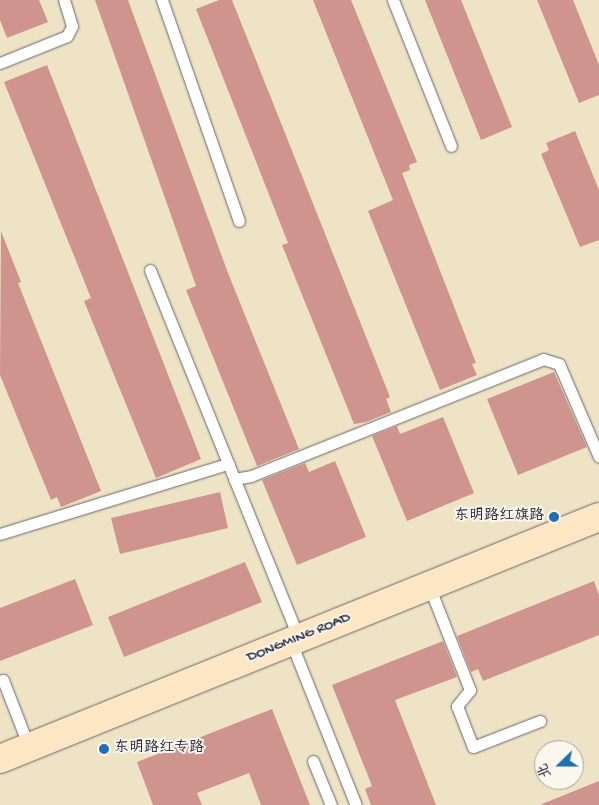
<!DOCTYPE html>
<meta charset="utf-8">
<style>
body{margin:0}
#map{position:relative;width:599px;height:805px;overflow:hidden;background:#eee3c5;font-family:"Gochi Hand","LXGW WenKai TC",sans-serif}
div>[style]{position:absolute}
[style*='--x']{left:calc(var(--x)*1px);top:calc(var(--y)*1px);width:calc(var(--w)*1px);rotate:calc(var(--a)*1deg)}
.building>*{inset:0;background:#d0948e}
.roads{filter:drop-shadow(0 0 1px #69666b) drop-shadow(0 0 1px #69666b)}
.lane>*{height:11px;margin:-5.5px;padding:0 5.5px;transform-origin:5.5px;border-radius:5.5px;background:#fff}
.secondary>*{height:28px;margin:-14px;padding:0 14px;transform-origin:14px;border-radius:14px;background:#fce6c4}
.dots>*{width:14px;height:14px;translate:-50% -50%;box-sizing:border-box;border:2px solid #fbf7ec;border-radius:50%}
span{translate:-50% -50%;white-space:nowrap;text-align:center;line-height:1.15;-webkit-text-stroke:4px #fbf7ec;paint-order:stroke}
.poi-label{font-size:15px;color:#22223b}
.right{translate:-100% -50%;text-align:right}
.left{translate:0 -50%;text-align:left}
.street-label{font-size:15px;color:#22223b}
.north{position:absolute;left:534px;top:740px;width:50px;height:50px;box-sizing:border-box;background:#fbf7ec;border:1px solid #a4a2a5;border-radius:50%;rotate:248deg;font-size:14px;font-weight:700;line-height:20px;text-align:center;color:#22223b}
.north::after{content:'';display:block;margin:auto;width:18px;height:22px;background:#1f6fb2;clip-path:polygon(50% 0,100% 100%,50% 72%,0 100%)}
</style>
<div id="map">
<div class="building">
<div style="clip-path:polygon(0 0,39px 0,48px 22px,7px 38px,0 20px)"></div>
<div style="clip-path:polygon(95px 0,128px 0,228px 273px,299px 449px,257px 466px,186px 290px,196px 286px)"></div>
<div style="clip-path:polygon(219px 0,232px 0,390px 397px,386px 399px,391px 412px,366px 422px,354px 424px,282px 245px,288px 243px,196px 9px)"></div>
<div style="clip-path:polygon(313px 0,351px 0,417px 162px,409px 165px,410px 170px,402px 173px,476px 363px,472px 364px,477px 375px,440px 390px,368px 211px,393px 200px)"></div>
<div style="clip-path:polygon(425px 0,461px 0,512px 127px,481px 140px)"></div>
<div style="clip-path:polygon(537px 0,573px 0,599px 65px,599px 95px,579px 103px)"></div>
<div style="clip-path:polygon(47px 65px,201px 459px,156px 478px,84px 301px,91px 298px,4px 82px)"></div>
<div style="clip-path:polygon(575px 131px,599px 190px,599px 240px,580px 247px,541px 154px,549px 150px,546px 143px)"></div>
<div style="clip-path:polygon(1px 231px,21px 282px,18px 283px,101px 491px,61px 507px,57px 497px,51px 500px,0 375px)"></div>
<div style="clip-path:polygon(554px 372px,587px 447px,518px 475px,487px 399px)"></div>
<div style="clip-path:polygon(443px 417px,474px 493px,407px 521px,372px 436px,397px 426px,400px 434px)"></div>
<div style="clip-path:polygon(335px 461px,366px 537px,297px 565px,262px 480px,305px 463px,309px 472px)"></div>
<div style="clip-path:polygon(220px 492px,228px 528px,120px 554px,111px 518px)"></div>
<div style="clip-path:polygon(245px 562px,262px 602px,124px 657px,108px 617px)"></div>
<div style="clip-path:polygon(75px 579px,93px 625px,0 661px,0 608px)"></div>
<div style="clip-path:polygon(594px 581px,599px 595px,599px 635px,483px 681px,478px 669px,471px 672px,457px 636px)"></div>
<div style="clip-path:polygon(443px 641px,457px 677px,395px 700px,436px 805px,371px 805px,365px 789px,372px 786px,332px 685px)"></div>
<div style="clip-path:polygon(272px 709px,310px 805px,261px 805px,249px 773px,197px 793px,202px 805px,153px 805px,137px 762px)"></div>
<div style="clip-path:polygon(599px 781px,599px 805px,542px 805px,542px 804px)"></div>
</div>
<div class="roads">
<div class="lane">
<div style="--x:162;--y:0;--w:234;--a:70.8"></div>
<div style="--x:393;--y:0;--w:157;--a:68.3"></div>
<div style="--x:0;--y:63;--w:72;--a:-21.9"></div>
<div style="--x:67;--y:36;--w:11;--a:-63"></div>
<div style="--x:72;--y:26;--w:27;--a:-107"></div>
<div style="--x:150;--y:270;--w:397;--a:68"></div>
<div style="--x:234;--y:479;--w:17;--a:-10"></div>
<div style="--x:251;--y:476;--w:315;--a:-21.8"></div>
<div style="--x:543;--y:359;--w:17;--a:17"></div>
<div style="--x:559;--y:364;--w:101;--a:66.7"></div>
<div style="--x:0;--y:534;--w:239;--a:-17.1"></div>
<div style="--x:429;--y:586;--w:112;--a:68.5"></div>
<div style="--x:470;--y:690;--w:21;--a:129"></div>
<div style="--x:457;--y:706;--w:44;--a:68.7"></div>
<div style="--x:473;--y:747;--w:72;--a:-21.2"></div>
<div style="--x:291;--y:642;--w:175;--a:68.3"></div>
<div style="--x:0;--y:681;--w:3;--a:-18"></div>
<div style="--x:3;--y:680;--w:72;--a:68.8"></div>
<div style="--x:313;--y:761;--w:48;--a:67.8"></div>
</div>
<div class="secondary">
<div style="--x:0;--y:759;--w:646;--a:-22"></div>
</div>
</div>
<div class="dots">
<div style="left:554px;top:517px;background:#1f6fb2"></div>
<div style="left:104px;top:749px;background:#1f6fb2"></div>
</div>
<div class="poi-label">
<span class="right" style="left:544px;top:517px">东明路红旗路</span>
<span class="left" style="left:114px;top:749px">东明路红专路</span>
</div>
<div class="street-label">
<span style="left:299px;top:638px;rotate:-22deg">DONGMING ROAD</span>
</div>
<div class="north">北</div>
</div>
